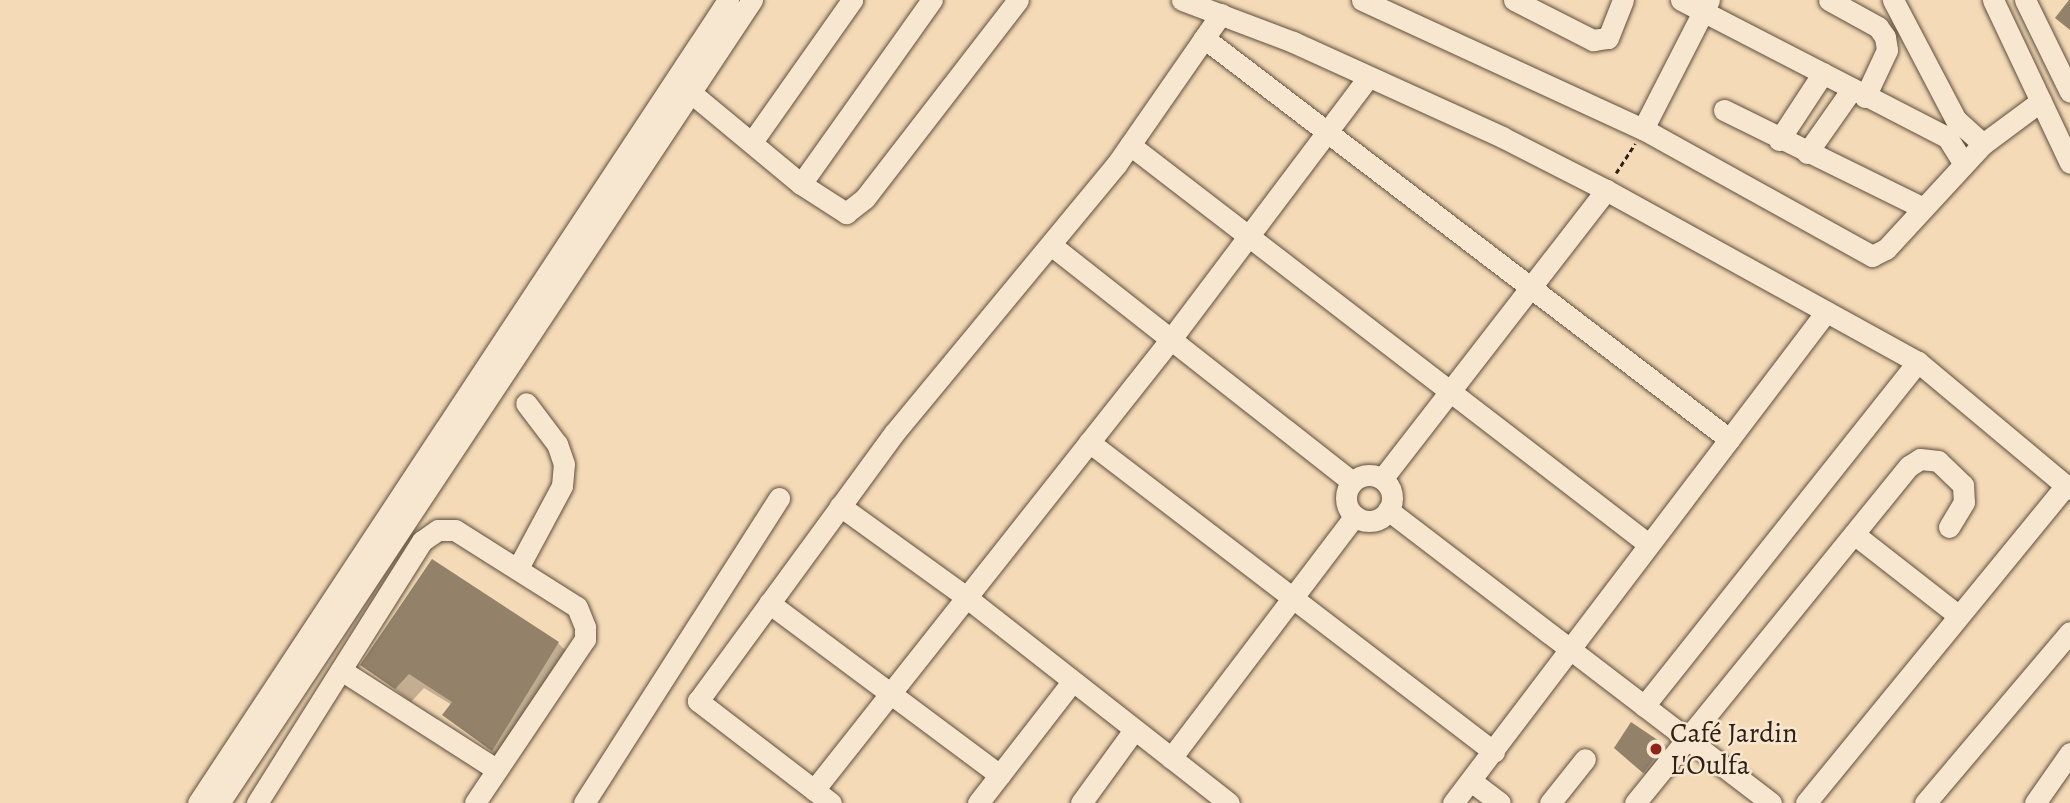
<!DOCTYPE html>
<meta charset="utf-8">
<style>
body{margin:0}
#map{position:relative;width:2070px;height:803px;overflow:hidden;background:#f4dab6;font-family:Alegreya,serif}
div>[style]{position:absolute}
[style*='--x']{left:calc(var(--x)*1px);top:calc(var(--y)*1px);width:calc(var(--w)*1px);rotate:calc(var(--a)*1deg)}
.shadow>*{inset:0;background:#0003}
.building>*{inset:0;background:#948169}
.path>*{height:2.5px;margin-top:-1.25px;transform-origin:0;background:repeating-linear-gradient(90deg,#2d2016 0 5px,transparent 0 8.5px)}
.roads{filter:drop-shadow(0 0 2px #5f4e3e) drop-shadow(0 0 2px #5f4e3e)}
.minor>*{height:21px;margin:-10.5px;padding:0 10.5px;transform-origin:10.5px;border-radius:10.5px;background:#f8e7d0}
.minor>.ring{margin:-10.5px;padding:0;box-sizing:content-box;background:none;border:21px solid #f8e7d0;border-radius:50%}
.dots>*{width:19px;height:19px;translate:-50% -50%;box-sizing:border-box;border:4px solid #f8e7d0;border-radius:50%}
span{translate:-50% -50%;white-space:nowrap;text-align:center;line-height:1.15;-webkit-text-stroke:5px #f8e7d0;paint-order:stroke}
.poi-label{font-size:28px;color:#2d2016}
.left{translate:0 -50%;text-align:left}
</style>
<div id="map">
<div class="shadow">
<div style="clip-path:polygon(432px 561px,558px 643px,573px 658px,508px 764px,444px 715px,452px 705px,424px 688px,411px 702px,362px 664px)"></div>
<div style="clip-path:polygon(1632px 724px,1675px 757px,1654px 782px,1627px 759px)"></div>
</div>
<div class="building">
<div style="clip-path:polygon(2069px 0,2070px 0,2070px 30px,2055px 18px)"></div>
<div style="clip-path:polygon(432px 559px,559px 642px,492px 751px,442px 715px,452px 702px,409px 674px,395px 689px,360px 665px)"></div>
<div style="clip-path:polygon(1631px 722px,1665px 745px,1643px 773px,1614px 748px)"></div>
</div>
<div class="path">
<div style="--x:1616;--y:173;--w:35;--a:-57"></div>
</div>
<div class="roads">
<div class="minor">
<div style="--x:1182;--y:0;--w:119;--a:20.7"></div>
<div style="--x:1293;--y:42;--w:230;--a:24.4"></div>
<div style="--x:1502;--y:137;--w:117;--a:27"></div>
<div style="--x:1606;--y:190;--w:356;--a:28.9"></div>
<div style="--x:1918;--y:362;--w:198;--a:39.9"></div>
<div style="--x:1362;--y:0;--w:309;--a:24.7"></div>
<div style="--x:1643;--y:129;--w:262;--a:29"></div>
<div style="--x:1872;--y:256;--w:16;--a:-27"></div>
<div style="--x:1886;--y:249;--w:143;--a:-47.3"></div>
<div style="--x:1983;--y:144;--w:36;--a:-138"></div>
<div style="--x:1956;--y:120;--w:136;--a:-117.7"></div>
<div style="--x:1514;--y:0;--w:89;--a:26.9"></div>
<div style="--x:1593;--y:40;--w:15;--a:-8"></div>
<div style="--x:1608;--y:38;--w:41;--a:-68.5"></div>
<div style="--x:1681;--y:0;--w:299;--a:27.3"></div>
<div style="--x:1947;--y:137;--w:31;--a:58"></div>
<div style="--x:1829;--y:0;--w:56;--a:28.9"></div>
<div style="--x:1878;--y:27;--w:12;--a:55"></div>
<div style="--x:1885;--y:37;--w:13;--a:81"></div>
<div style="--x:1887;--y:50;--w:52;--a:115.1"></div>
<div style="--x:1993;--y:0;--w:180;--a:64.7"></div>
<div style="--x:2025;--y:0;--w:102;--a:63.9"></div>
<div style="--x:1204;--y:38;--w:661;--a:37.37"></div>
<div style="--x:678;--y:82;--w:160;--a:39.7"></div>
<div style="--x:801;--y:184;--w:54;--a:32.8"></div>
<div style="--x:846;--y:213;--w:24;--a:-38"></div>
<div style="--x:865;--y:198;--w:250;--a:-52.3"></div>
<div style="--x:1724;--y:110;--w:222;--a:26.2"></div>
<div style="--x:1643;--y:129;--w:145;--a:-62.9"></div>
<div style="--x:1779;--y:140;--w:80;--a:-56.7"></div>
<div style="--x:752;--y:142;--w:174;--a:-54.8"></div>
<div style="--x:1983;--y:144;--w:72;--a:-36.6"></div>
<div style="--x:1130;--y:145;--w:652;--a:37.59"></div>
<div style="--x:1807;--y:153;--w:78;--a:-54.9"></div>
<div style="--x:801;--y:184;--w:226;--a:-54.6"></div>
<div style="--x:1051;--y:245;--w:383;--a:38.2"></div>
<div style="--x:1089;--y:442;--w:510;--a:37.43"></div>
<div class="ring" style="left:1346px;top:475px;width:25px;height:25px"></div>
<div style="--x:1382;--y:479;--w:366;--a:-52.2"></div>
<div style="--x:840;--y:506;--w:155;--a:35.8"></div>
<div style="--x:966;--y:597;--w:334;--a:38.1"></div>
<div style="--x:1388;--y:510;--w:482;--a:37.4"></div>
<div style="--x:1854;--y:534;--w:133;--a:38"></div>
<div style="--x:518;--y:568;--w:93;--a:-61.8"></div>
<div style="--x:562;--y:486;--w:22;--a:-85"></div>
<div style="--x:564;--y:464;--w:21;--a:-109"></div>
<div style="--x:557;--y:444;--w:51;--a:-127.1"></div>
<div style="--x:769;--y:603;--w:288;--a:36.7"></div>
<div style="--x:341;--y:670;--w:184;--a:32.6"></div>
<div style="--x:1644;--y:706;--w:440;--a:-51.5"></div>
<div style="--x:1171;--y:758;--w:304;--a:-52.8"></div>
<div style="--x:1471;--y:781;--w:36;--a:37"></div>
<div style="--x:814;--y:790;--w:575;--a:-51.64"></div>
<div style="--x:1171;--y:339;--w:327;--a:-53"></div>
<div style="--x:198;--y:803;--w:962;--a:-56.57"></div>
<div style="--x:219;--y:803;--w:964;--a:-56.43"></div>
<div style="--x:257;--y:803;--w:310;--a:-57.8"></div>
<div style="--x:422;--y:541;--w:19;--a:-35"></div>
<div style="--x:438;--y:530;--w:17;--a:0"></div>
<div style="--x:455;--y:530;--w:144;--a:32.3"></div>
<div style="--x:577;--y:607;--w:22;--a:68"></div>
<div style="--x:585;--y:627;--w:12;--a:90"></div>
<div style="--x:585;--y:639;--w:197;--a:123.9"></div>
<div style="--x:584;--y:803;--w:362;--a:-57.4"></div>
<div style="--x:831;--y:803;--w:168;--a:-142.5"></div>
<div style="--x:698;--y:701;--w:333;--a:-53.8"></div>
<div style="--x:895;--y:432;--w:347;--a:-50.4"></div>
<div style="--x:1116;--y:165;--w:184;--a:-55.2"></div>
<div style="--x:978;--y:803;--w:153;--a:-52.2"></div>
<div style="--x:1081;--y:803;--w:90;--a:-54"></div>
<div style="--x:1453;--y:803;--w:617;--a:-52.78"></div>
<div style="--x:1550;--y:803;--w:56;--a:-51.5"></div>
<div style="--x:1635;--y:803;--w:434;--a:-50.9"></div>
<div style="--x:1909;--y:466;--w:13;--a:-32"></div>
<div style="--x:1920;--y:459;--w:18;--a:6"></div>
<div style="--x:1938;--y:461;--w:35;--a:44"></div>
<div style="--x:1963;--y:485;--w:17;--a:87"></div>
<div style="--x:1964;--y:502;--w:29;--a:121"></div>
<div style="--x:1806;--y:803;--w:411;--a:-50.7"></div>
<div style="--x:1925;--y:803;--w:224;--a:-49.7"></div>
<div style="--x:2035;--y:803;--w:61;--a:-55"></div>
</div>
</div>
<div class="dots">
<div style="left:1656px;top:749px;background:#8f2418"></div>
</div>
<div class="poi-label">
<span class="left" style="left:1670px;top:749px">Café Jardin<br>L'Oulfa</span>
</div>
</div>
